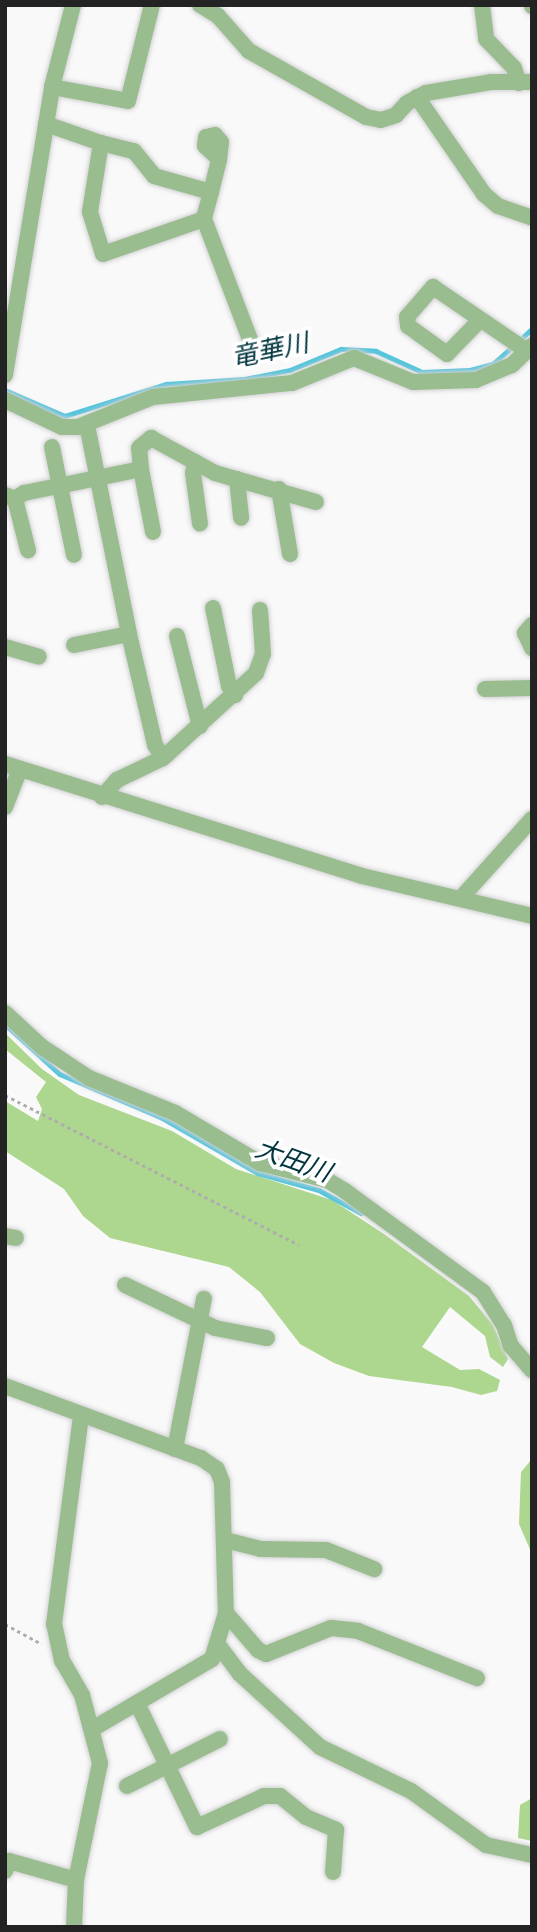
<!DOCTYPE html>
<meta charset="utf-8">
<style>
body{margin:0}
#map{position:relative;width:537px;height:1932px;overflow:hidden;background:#f9f9fa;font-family:"Roboto Serif","Noto Sans JP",serif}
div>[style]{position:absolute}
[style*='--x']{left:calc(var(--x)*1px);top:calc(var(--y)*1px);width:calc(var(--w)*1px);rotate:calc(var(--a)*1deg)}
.forest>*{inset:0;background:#add68e}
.stream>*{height:4.5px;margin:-2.25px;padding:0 2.25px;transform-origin:2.25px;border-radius:2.25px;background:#55c5dc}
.path>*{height:2.5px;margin-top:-1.25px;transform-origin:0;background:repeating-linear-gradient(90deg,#adadae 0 3.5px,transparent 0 7px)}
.roads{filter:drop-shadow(0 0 2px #d2d2d3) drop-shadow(0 0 2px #d2d2d3)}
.minor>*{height:16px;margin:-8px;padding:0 8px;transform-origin:8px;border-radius:8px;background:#99bd8f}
span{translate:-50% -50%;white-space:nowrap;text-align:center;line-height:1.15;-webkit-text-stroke:7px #fff;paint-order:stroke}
.water-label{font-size:26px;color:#00353e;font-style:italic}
.frame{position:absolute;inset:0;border:7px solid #232323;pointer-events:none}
</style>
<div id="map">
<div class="forest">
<div style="clip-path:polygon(5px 1033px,42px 1069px,79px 1095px,172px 1131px,236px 1169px,332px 1200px,384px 1234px,469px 1296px,493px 1325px,508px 1359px,503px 1367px,490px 1357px,485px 1336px,450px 1307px,422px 1347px,460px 1370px,479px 1369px,500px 1380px,497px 1391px,481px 1395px,452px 1387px,369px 1376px,334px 1363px,300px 1344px,260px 1292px,229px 1267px,110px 1238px,83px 1216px,64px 1189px,5px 1151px,5px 1101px,38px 1121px,42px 1109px,36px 1097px,46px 1082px,5px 1049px)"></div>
<div style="clip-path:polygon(532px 1459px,532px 1554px,519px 1524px,521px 1472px)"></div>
<div style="clip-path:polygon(532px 1798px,532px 1841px,518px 1838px,520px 1805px)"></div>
</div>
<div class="stream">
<div style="--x:520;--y:340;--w:16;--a:-43"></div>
<div style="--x:5;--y:390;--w:65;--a:23.4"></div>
<div style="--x:65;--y:416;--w:106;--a:-17.6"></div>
<div style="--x:166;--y:384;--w:79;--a:-3.6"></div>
<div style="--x:245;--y:379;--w:46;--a:-11.3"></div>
<div style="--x:290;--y:370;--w:55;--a:-22.4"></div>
<div style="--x:341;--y:349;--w:35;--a:3"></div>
<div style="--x:376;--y:351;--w:51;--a:24.5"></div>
<div style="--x:422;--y:372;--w:48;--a:-2.4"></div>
<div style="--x:470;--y:370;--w:24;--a:-15"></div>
<div style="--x:493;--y:364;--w:27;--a:-42"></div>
<div style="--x:5;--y:1024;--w:74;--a:42.3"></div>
<div style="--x:60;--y:1074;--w:110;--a:23.1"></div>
<div style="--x:161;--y:1117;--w:112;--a:30"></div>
<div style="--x:258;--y:1173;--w:63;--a:15.6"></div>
<div style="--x:319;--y:1190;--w:48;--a:28.7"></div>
</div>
<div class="path">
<div style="--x:5;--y:1095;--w:330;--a:27"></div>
<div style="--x:5;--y:1624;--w:42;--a:28.4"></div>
</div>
<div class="roads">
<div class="minor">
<div style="--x:200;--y:5;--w:21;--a:31"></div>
<div style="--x:218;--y:16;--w:47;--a:48.5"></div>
<div style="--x:249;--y:51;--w:134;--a:29.4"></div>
<div style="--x:366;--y:117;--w:15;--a:11"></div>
<div style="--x:381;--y:120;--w:16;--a:-18"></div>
<div style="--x:396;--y:115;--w:16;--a:-47"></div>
<div style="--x:407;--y:103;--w:21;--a:-28"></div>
<div style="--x:426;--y:93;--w:67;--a:-9.5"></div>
<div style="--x:492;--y:82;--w:40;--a:0"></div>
<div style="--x:482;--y:5;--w:34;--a:83"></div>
<div style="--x:486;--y:39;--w:40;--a:46"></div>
<div style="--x:514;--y:68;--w:16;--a:72"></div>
<div style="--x:532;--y:5;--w:1;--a:90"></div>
<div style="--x:52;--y:87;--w:77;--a:10.4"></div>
<div style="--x:128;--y:101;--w:99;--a:-76"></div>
<div style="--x:417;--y:97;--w:118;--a:55.4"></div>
<div style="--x:484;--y:194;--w:18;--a:41"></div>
<div style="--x:498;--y:206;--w:36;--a:19"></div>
<div style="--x:46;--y:124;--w:58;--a:19.1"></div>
<div style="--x:101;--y:143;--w:70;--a:99.1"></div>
<div style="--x:90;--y:212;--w:44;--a:72.8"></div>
<div style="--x:103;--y:254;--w:107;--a:-19.1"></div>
<div style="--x:204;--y:219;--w:135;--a:69.1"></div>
<div style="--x:101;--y:143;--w:34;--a:14"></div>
<div style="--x:134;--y:151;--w:32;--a:51"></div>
<div style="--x:154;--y:176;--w:59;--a:15.7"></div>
<div style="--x:211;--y:192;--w:28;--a:105"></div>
<div style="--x:211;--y:192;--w:34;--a:-76"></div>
<div style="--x:219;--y:159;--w:17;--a:-83"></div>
<div style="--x:221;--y:142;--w:9;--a:-131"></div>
<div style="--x:215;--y:135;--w:9;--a:167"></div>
<div style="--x:206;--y:137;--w:9;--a:96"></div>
<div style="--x:205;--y:146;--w:19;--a:43"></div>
<div style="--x:479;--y:321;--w:46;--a:134.1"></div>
<div style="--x:447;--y:354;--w:48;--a:-144.3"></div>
<div style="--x:408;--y:326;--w:9;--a:-96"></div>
<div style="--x:407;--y:317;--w:40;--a:-49"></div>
<div style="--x:433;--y:287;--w:114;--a:34.2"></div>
<div style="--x:5;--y:375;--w:292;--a:-80.7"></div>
<div style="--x:52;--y:87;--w:85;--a:-75.6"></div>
<div style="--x:5;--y:400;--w:63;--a:25.3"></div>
<div style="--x:62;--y:427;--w:16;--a:0"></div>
<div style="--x:78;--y:427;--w:81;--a:-21.8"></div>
<div style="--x:153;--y:397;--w:140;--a:-5.8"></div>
<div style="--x:292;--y:383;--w:67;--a:-22"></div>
<div style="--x:354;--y:358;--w:64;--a:22.1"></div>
<div style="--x:413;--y:382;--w:63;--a:-1.8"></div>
<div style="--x:476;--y:380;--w:39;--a:-23"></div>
<div style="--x:512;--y:365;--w:28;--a:-44"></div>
<div style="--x:87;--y:425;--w:213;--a:78.6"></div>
<div style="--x:129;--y:634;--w:114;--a:76.8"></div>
<div style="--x:155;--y:745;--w:15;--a:58"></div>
<div style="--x:52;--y:447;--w:110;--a:78.5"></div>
<div style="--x:195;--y:462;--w:11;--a:100"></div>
<div style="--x:193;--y:473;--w:51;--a:82.2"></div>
<div style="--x:141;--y:469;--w:64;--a:79.2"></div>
<div style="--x:237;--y:479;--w:39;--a:84"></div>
<div style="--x:279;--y:489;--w:66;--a:80.4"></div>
<div style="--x:5;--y:495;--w:11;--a:22"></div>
<div style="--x:15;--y:499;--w:11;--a:-34"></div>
<div style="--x:24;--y:493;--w:119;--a:-11.6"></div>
<div style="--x:141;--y:469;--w:21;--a:-95"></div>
<div style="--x:139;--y:448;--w:16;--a:-40"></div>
<div style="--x:151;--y:438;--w:73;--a:28.7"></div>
<div style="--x:215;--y:473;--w:105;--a:16"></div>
<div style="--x:15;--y:499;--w:53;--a:75.7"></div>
<div style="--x:213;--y:608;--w:80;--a:78.4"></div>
<div style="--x:229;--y:686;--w:11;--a:56"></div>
<div style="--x:532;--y:625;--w:11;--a:131"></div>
<div style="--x:525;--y:633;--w:17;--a:65"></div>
<div style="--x:177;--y:636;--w:93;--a:75.7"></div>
<div style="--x:74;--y:645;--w:56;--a:-11.3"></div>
<div style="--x:5;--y:647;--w:35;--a:16"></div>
<div style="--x:485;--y:689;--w:47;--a:-1.2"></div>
<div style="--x:5;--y:764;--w:374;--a:17.4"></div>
<div style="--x:362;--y:876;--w:175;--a:13.2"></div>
<div style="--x:102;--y:797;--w:23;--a:-49"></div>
<div style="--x:117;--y:780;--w:51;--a:-25.6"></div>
<div style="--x:163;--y:758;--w:126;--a:-42.4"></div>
<div style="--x:256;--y:673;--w:20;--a:-70"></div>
<div style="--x:263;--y:654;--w:44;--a:-93.9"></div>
<div style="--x:5;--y:807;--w:41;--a:-68.5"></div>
<div style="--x:461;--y:898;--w:106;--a:-48.1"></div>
<div style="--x:5;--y:1013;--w:50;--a:42.6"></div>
<div style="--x:42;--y:1047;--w:56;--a:33.4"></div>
<div style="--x:89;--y:1078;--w:93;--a:22.1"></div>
<div style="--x:175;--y:1113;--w:99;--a:30.5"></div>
<div style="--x:260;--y:1163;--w:69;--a:14.2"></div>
<div style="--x:327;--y:1180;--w:21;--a:31"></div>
<div style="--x:345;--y:1191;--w:171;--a:36.2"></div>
<div style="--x:483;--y:1292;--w:39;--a:58"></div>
<div style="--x:504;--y:1325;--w:22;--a:72"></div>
<div style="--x:511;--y:1346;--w:32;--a:49"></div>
<div style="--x:5;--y:1236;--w:11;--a:10"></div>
<div style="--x:125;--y:1285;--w:100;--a:25.5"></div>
<div style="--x:215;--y:1328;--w:53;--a:10.9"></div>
<div style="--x:5;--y:1386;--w:209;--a:20.2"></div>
<div style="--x:201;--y:1458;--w:19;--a:35"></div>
<div style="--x:217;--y:1469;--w:14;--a:69"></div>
<div style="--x:222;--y:1482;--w:131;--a:88.3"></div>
<div style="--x:226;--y:1613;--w:48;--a:106.9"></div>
<div style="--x:212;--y:1659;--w:139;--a:149.7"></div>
<div style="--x:175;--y:1449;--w:153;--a:-79.1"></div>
<div style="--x:225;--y:1540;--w:36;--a:14"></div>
<div style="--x:260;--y:1549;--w:66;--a:0.9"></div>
<div style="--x:326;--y:1550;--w:52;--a:21.6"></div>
<div style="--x:226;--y:1613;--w:49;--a:49.1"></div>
<div style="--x:258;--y:1650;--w:9;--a:27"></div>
<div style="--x:266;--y:1654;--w:70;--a:-21.8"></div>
<div style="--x:331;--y:1628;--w:27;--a:6"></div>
<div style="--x:358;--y:1631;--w:128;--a:21.6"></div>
<div style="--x:219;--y:1646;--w:34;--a:53"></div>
<div style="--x:239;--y:1673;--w:110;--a:42.4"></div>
<div style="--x:320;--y:1747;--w:101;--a:25.8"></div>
<div style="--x:411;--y:1791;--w:92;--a:35.8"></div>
<div style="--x:486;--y:1845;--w:47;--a:12.3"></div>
<div style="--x:137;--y:1703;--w:138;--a:64.2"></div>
<div style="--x:197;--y:1827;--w:74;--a:-24.8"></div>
<div style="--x:264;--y:1796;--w:16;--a:0"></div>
<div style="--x:280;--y:1796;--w:33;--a:39"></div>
<div style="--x:306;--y:1817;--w:33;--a:23"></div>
<div style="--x:336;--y:1830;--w:42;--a:94.1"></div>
<div style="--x:127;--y:1786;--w:104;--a:-26.8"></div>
<div style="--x:5;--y:1871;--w:11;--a:-68"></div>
<div style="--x:9;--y:1861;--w:70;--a:15.8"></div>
<div style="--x:74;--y:1927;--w:47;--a:-87.6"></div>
<div style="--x:76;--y:1880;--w:119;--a:-78.4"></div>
<div style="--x:100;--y:1763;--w:70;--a:-104.8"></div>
<div style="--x:82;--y:1695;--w:39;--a:-120"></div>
<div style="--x:62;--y:1661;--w:38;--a:-102"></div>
<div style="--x:54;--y:1624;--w:209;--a:-82.6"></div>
</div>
</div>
<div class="water-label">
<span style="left:270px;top:351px;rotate:-12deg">竜華川</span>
<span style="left:293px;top:1161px;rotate:20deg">大田川</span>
</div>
<div class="frame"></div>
</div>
